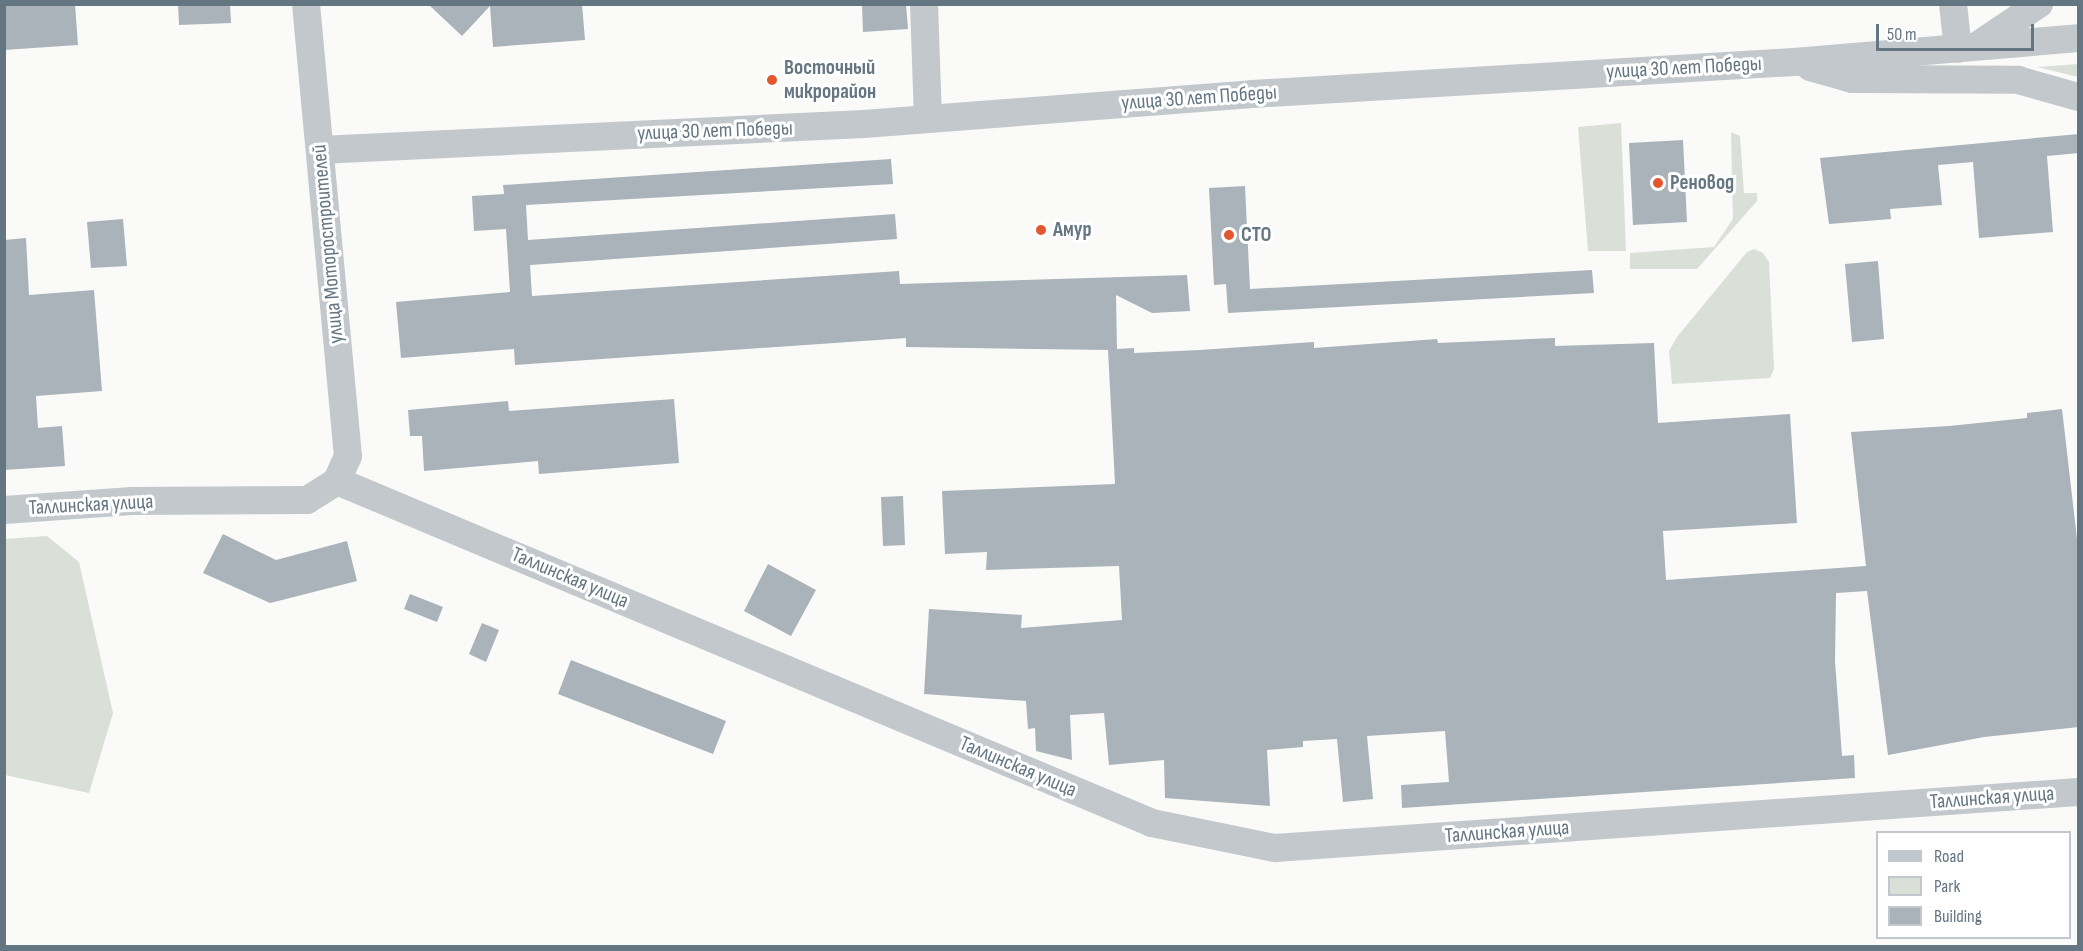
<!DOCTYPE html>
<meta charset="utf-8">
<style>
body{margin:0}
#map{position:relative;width:2083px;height:951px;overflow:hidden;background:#fafaf8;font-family:"Sofia Sans Condensed",sans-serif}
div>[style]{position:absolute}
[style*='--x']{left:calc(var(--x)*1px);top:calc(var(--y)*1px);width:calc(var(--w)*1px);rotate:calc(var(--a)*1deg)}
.green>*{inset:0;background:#dadfd7}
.building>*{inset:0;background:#aab3b9}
.minor>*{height:28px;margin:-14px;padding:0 14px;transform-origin:14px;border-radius:14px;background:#c3c8cc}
.dots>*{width:16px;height:16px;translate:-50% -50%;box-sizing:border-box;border:3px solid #fff;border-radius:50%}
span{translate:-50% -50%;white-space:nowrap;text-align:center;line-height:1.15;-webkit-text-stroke:6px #fff;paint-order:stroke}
.poi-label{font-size:21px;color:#657683;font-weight:700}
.left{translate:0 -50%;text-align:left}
.street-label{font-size:21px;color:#657683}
.frame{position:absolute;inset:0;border:6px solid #657683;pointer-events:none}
.legend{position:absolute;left:1876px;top:831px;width:195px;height:108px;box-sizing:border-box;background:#fff;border:2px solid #c1c8cd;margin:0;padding:8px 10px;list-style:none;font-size:18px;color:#657683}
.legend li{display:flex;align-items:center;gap:12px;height:30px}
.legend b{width:30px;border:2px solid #c1c8cd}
.scale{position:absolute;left:1876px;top:24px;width:158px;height:27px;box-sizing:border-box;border:3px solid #657683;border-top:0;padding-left:8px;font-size:18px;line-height:21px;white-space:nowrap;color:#657683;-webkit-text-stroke:4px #fff;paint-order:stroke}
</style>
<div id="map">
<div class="green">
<div style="clip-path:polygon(2078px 64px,2078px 77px,2037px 67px)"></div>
<div style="clip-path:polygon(1621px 123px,1626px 251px,1588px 251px,1578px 127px)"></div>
<div style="clip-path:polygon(1731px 132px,1740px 136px,1744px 193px,1757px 193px,1757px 201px,1697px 269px,1630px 269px,1630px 253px,1714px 247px,1733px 219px)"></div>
<div style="clip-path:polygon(1754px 249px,1763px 253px,1769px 262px,1774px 369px,1770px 378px,1672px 384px,1669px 351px,1677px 337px,1747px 252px)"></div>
<div style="clip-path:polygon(47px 536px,79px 562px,113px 713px,89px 793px,5px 775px,5px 539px)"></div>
</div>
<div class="building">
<div style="clip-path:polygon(4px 4px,75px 4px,78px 45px,4px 50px)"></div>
<div style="clip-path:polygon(178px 4px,230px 4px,231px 23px,179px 25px)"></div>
<div style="clip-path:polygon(428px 4px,582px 4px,585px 40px,493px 47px,490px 6px,462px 36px)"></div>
<div style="clip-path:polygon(862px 4px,906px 4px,908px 29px,863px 32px)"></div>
<div style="clip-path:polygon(2079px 134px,2079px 153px,2047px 156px,2053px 232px,1979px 238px,1973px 162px,1938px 165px,1942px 205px,1890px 209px,1891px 219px,1829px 224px,1820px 158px)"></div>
<div style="clip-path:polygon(1683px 140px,1687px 222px,1633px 225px,1629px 143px)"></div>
<div style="clip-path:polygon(891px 159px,893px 184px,526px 205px,528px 240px,895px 214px,897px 239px,530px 265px,532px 296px,899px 271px,900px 284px,1187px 275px,1190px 311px,1152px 313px,1116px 295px,1117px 349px,1134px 348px,1134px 353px,1200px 350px,1314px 342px,1314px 348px,1437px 339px,1438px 343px,1555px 338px,1555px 346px,1654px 343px,1658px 423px,1790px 414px,1797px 523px,1663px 531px,1666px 580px,1866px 566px,1851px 432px,1949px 426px,2027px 418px,2027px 413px,2062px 409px,2079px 556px,2079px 727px,1984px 737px,1888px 755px,1867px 591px,1836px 593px,1835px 661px,1842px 756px,1854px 755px,1855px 778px,1402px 808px,1401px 785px,1449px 782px,1445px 731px,1367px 736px,1373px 799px,1343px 802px,1337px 739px,1303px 741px,1303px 747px,1267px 750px,1270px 806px,1165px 798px,1164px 760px,1109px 765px,1104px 713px,1070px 715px,1072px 760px,1036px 751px,1035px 728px,1028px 729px,1026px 701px,924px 694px,929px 609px,1022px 615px,1021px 628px,1122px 620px,1119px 566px,986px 570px,987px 552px,945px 554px,942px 491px,1115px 484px,1108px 350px,906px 347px,906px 338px,515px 365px,514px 349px,401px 358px,396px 302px,510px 292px,506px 229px,474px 231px,472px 196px,504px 194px,503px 185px)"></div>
<div style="clip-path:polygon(1245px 186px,1250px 289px,1592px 270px,1594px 293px,1228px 313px,1226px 284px,1214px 285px,1209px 188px)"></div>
<div style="clip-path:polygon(123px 219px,127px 266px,91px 268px,87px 222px)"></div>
<div style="clip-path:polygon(26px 238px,29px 295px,94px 290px,102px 391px,36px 396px,38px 428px,62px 426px,65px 466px,4px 470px,4px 240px)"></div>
<div style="clip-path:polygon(1878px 261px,1884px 339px,1852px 342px,1845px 264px)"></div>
<div style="clip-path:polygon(674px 399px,679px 463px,539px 474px,538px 461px,424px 471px,422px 436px,410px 436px,408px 410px,508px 401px,509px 411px)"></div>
<div style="clip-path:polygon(903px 496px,905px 545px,883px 546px,881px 497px)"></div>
<div style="clip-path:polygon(223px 534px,276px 560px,347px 541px,357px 581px,270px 603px,203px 573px)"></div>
<div style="clip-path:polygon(768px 564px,816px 590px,791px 636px,744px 611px)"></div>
<div style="clip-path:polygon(410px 594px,443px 607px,437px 622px,404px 609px)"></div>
<div style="clip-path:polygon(482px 623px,499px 630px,486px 662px,469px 654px)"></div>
<div style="clip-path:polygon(571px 660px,726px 721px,713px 754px,558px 694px)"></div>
</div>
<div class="minor">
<div style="--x:306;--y:4;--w:454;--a:84.7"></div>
<div style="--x:348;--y:456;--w:27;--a:114"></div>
<div style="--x:924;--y:4;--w:113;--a:88"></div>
<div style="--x:1953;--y:4;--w:45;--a:83.7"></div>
<div style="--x:1981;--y:43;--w:70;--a:-33.9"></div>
<div style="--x:1810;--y:67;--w:44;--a:15.9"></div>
<div style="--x:1852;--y:79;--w:166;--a:0.3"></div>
<div style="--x:2018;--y:80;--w:62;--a:15.8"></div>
<div style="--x:320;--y:150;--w:545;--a:-2.74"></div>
<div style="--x:864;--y:124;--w:389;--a:-4.4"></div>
<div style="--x:1252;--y:94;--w:543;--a:-3.38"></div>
<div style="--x:1794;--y:62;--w:285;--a:-4.8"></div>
<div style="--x:337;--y:481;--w:884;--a:22.76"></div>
<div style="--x:1152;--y:823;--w:126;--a:11.5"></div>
<div style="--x:1275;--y:848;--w:805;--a:-3.99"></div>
<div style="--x:4;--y:510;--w:128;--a:-4"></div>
<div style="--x:132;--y:501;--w:175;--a:-0.3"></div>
<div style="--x:307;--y:500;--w:36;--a:-32"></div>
</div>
<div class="dots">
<div style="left:772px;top:80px;background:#e4572e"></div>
<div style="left:1658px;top:183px;background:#e4572e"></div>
<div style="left:1041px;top:230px;background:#e4572e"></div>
<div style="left:1229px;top:235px;background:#e4572e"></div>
</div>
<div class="poi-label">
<span class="left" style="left:784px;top:80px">Восточный<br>микрорайон</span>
<span class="left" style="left:1670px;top:183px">Реновод</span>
<span class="left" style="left:1053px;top:230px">Амур</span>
<span class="left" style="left:1241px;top:235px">СТО</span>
</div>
<div class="street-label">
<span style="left:1684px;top:68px;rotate:-3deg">улица 30 лет Победы</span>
<span style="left:1199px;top:98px;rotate:-4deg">улица 30 лет Победы</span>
<span style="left:715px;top:131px;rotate:-2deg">улица 30 лет Победы</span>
<span style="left:328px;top:244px;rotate:-95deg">улица Моторостроителей</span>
<span style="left:91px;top:505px;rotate:-3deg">Таллинская улица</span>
<span style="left:570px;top:578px;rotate:23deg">Таллинская улица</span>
<span style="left:1018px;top:767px;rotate:23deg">Таллинская улица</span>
<span style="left:1992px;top:798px;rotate:-4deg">Таллинская улица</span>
<span style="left:1507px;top:832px;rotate:-4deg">Таллинская улица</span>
</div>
<div class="frame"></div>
<ul class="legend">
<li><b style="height:8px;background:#c3c8cc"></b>Road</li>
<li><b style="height:16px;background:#dadfd7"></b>Park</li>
<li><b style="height:16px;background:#aab3b9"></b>Building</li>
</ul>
<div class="scale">50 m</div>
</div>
